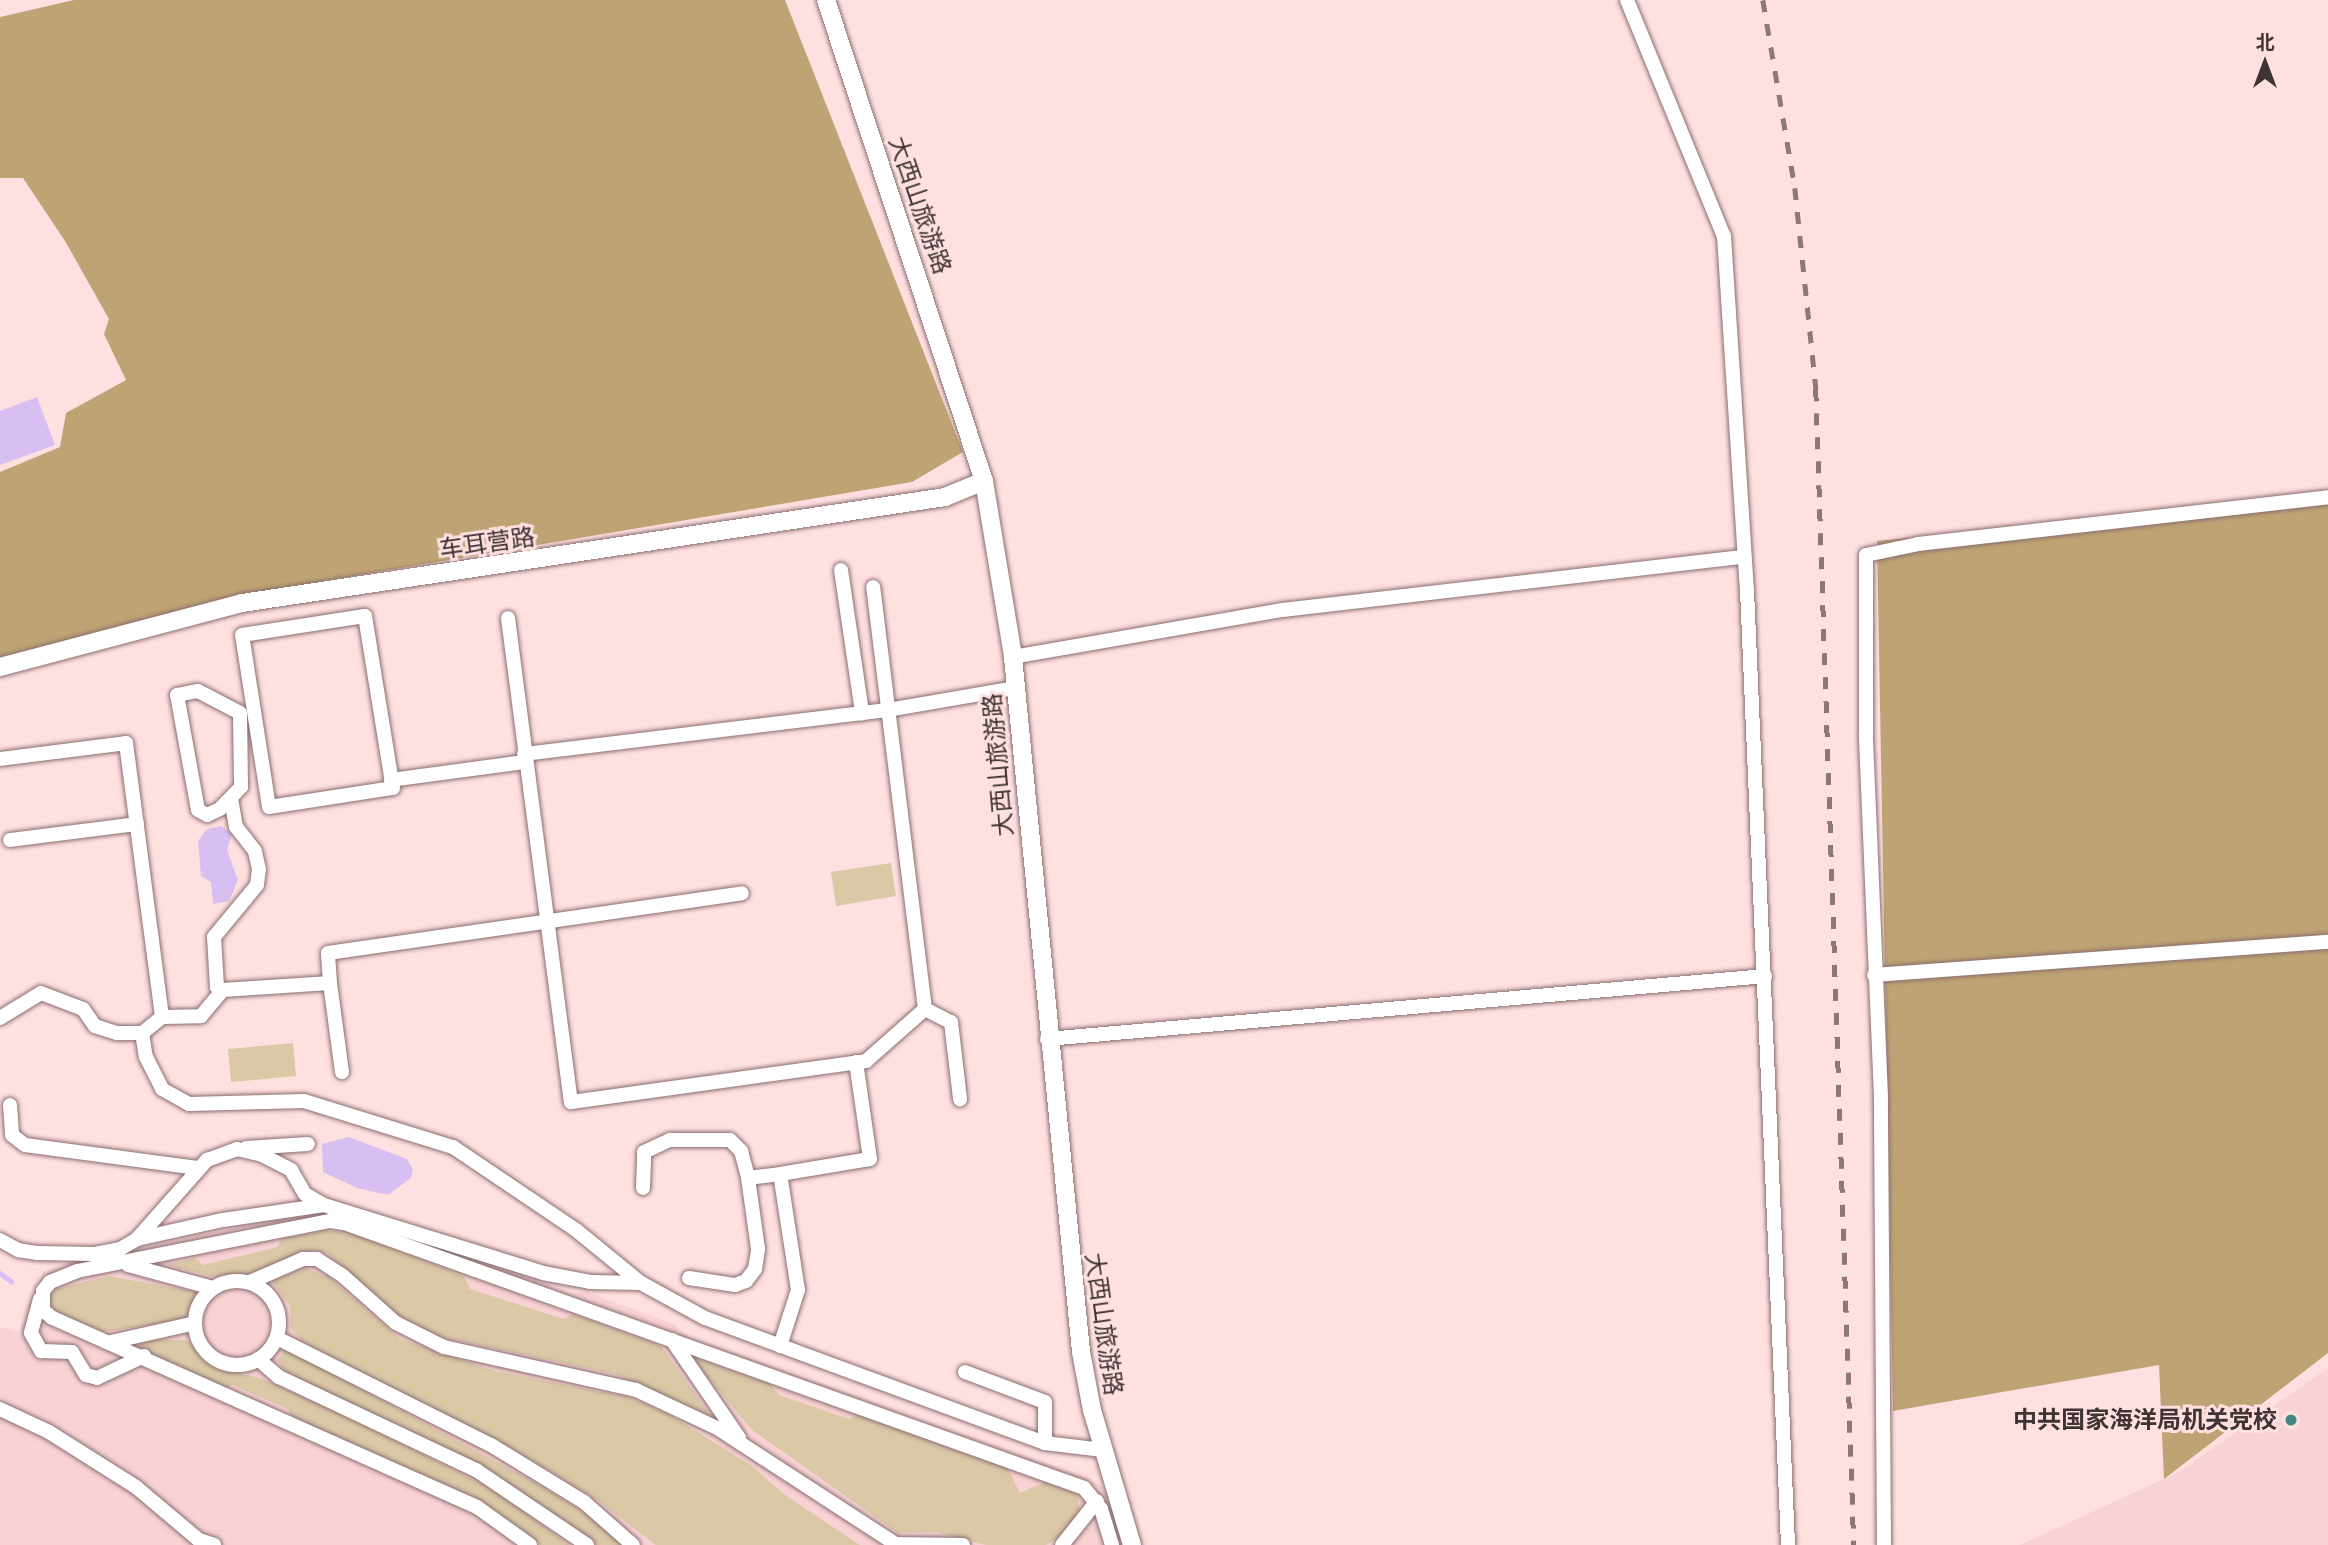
<!DOCTYPE html>
<meta charset="utf-8">
<style>
body{margin:0}
#map{position:relative;width:2328px;height:1545px;overflow:hidden;background:#ffe0e1;font-family:"Public Sans","Noto Sans SC",sans-serif}
div>[style]{position:absolute}
[style*='--x']{left:calc(var(--x)*1px);top:calc(var(--y)*1px);width:calc(var(--w)*1px);rotate:calc(var(--a)*1deg)}
.built>*{inset:0;background:#f9d2d5}
.green>*{inset:0;background:#dac8a7}
.forest>*{inset:0;background:#bea474}
.water>*{inset:0;background:#d7c0f1}
.stream>*{height:4.5px;margin:-2.25px;padding:0 2.25px;transform-origin:2.25px;border-radius:2.25px;background:#d7c0f1}
.roads{filter:drop-shadow(0 0 2px #896e6f) drop-shadow(0 0 2px #896e6f)}
.minor>*{height:14px;margin:-7px;padding:0 7px;transform-origin:7px;border-radius:7px;background:#fff}
.minor>.ring{margin:-7px;padding:0;box-sizing:content-box;background:none;border:14px solid #fff;border-radius:50%}
.tertiary>*{height:18px;margin:-9px;padding:0 9px;transform-origin:9px;border-radius:9px;background:#fff}
.rail>*{height:4.5px;margin-top:-2.25px;transform-origin:0;background:repeating-linear-gradient(90deg,#8c7879 0 12px,transparent 0 24px)}
.dots>*{width:19px;height:19px;translate:-50% -50%;box-sizing:border-box;border:4px solid #ffe0e1;border-radius:50%}
span{translate:-50% -50%;white-space:nowrap;text-align:center;line-height:1.15;-webkit-text-stroke:6px #ffe0e1;paint-order:stroke}
.street-label{font-size:24px;color:#3f3333}
.poi-label{font-size:24px;color:#3f3333;font-weight:700}
.right{translate:-100% -50%;text-align:right}
.north{position:absolute;left:2230px;top:28px;width:70px;height:70px;-webkit-text-stroke:5px #ffe0e1;paint-order:stroke;rotate:0deg;font-size:19px;font-weight:700;line-height:28px;text-align:center;color:#3f3333}
.north::after{content:'';display:block;margin:auto;width:24px;height:32px;background:#3f3333;clip-path:polygon(50% 0,100% 100%,50% 72%,0 100%)}
</style>
<div id="map">
<div class="built">
<div style="clip-path:polygon(333px 1214px,572px 1293px,587px 1292px,673px 1324px,687px 1336px,1088px 1478px,1105px 1489px,1125px 1545px,0 1545px,0 1327px,20px 1332px,25px 1309px,44px 1272px,69px 1262px,96px 1260px,256px 1222px)"></div>
<div style="clip-path:polygon(2328px 1368px,2328px 1545px,2020px 1545px,2179px 1472px)"></div>
</div>
<div class="green">
<div style="clip-path:polygon(891px 863px,896px 896px,836px 906px,831px 872px)"></div>
<div style="clip-path:polygon(293px 1043px,296px 1076px,231px 1082px,228px 1049px)"></div>
<div style="clip-path:polygon(324px 1230px,352px 1233px,464px 1276px,470px 1289px,564px 1319px,573px 1314px,661px 1346px,711px 1416px,614px 1374px,436px 1336px,401px 1320px,327px 1253px,313px 1250px,247px 1276px,223px 1279px,167px 1265px,194px 1258px,203px 1265px,278px 1247px,281px 1239px)"></div>
<div style="clip-path:polygon(304px 1268px,329px 1277px,400px 1339px,495px 1371px,627px 1397px,670px 1415px,752px 1466px,785px 1495px,860px 1545px,656px 1545px,590px 1495px,507px 1446px,302px 1341px,291px 1329px,290px 1305px,271px 1281px)"></div>
<div style="clip-path:polygon(108px 1276px,197px 1292px,190px 1319px,103px 1332px,53px 1310px,49px 1298px,56px 1289px)"></div>
<div style="clip-path:polygon(150px 1340px,187px 1340px,216px 1368px,263px 1379px,345px 1416px,496px 1491px,569px 1545px,540px 1545px,477px 1498px,293px 1420px,288px 1409px,232px 1385px,223px 1389px,137px 1348px,139px 1342px)"></div>
<div style="clip-path:polygon(286px 1349px,543px 1487px,599px 1522px,625px 1545px,596px 1545px,289px 1375px,277px 1360px)"></div>
<div style="clip-path:polygon(690px 1356px,770px 1384px,779px 1395px,849px 1419px,858px 1415px,1006px 1465px,1020px 1493px,1048px 1481px,1076px 1494px,1081px 1511px,1063px 1535px,1046px 1545px,986px 1545px,936px 1532px,898px 1533px,752px 1430px)"></div>
</div>
<div class="forest">
<div style="clip-path:polygon(74px 0,785px 0,963px 452px,912px 482px,241px 595px,0 660px,0 472px,60px 447px,66px 413px,126px 380px,104px 334px,109px 319px,65px 241px,23px 178px,0 178px,0 17px)"></div>
<div style="clip-path:polygon(2328px 496px,2328px 1353px,2164px 1479px,2159px 1365px,1893px 1411px,1877px 541px)"></div>
</div>
<div class="water">
<div style="clip-path:polygon(37px 397px,55px 445px,0 465px,0 411px)"></div>
<div style="clip-path:polygon(221px 826px,232px 834px,227px 850px,238px 880px,229px 901px,213px 904px,211px 882px,201px 876px,198px 841px,207px 829px)"></div>
<div style="clip-path:polygon(349px 1137px,407px 1159px,413px 1170px,411px 1178px,388px 1195px,357px 1188px,323px 1172px,322px 1144px)"></div>
</div>
<div class="stream">
<div style="--x:0;--y:1273;--w:14;--a:36"></div>
</div>
<div class="roads">
<div class="minor">
<div style="--x:1627;--y:0;--w:255;--a:67.7"></div>
<div style="--x:1724;--y:236;--w:355;--a:86.3"></div>
<div style="--x:1747;--y:590;--w:956;--a:87.54"></div>
<div style="--x:841;--y:570;--w:145;--a:81.6"></div>
<div style="--x:365;--y:616;--w:174;--a:80.8"></div>
<div style="--x:393;--y:788;--w:125;--a:171.3"></div>
<div style="--x:269;--y:807;--w:174;--a:-98.9"></div>
<div style="--x:242;--y:635;--w:124;--a:-8.8"></div>
<div style="--x:508;--y:618;--w:488;--a:82.6"></div>
<div style="--x:571;--y:1102;--w:298;--a:-7.9"></div>
<div style="--x:866;--y:1061;--w:79;--a:-41.4"></div>
<div style="--x:925;--y:1009;--w:425;--a:-97"></div>
<div style="--x:1013;--y:657;--w:274;--a:-9.9"></div>
<div style="--x:1283;--y:610;--w:462;--a:-6.6"></div>
<div style="--x:198;--y:691;--w:47;--a:27.6"></div>
<div style="--x:240;--y:713;--w:74;--a:89.2"></div>
<div style="--x:241;--y:787;--w:30;--a:134"></div>
<div style="--x:220;--y:809;--w:14;--a:155"></div>
<div style="--x:207;--y:815;--w:10;--a:-151"></div>
<div style="--x:198;--y:810;--w:117;--a:-100.3"></div>
<div style="--x:177;--y:695;--w:21;--a:-11"></div>
<div style="--x:524;--y:754;--w:367;--a:-6.9"></div>
<div style="--x:888;--y:710;--w:130;--a:-9.8"></div>
<div style="--x:0;--y:759;--w:127;--a:-7.2"></div>
<div style="--x:126;--y:743;--w:276;--a:82.5"></div>
<div style="--x:162;--y:1017;--w:26;--a:141"></div>
<div style="--x:142;--y:1033;--w:24;--a:81"></div>
<div style="--x:146;--y:1057;--w:36;--a:63"></div>
<div style="--x:162;--y:1089;--w:31;--a:29"></div>
<div style="--x:189;--y:1104;--w:115;--a:-1.5"></div>
<div style="--x:304;--y:1101;--w:156;--a:17.2"></div>
<div style="--x:453;--y:1147;--w:148;--a:34"></div>
<div style="--x:576;--y:1230;--w:84;--a:39.2"></div>
<div style="--x:641;--y:1283;--w:73;--a:28.7"></div>
<div style="--x:705;--y:1318;--w:362;--a:20.2"></div>
<div style="--x:1045;--y:1443;--w:58;--a:6.9"></div>
<div style="--x:391;--y:780;--w:135;--a:-7.7"></div>
<div style="--x:10;--y:840;--w:128;--a:-7.2"></div>
<div style="--x:1874;--y:975;--w:455;--a:-4.2"></div>
<div style="--x:330;--y:983;--w:30;--a:-94"></div>
<div style="--x:328;--y:953;--w:418;--a:-8.2"></div>
<div style="--x:223;--y:990;--w:7;--a:-153"></div>
<div style="--x:217;--y:987;--w:50;--a:-93.4"></div>
<div style="--x:214;--y:937;--w:67;--a:-50.4"></div>
<div style="--x:257;--y:885;--w:16;--a:-83"></div>
<div style="--x:259;--y:869;--w:18;--a:-103"></div>
<div style="--x:255;--y:851;--w:31;--a:-128"></div>
<div style="--x:236;--y:827;--w:29;--a:-100"></div>
<div style="--x:925;--y:1009;--w:29;--a:27"></div>
<div style="--x:951;--y:1022;--w:78;--a:83.3"></div>
<div style="--x:162;--y:1017;--w:39;--a:-1"></div>
<div style="--x:201;--y:1016;--w:34;--a:-50"></div>
<div style="--x:223;--y:990;--w:107;--a:-3.7"></div>
<div style="--x:330;--y:983;--w:90;--a:82.3"></div>
<div style="--x:0;--y:1018;--w:48;--a:-31.4"></div>
<div style="--x:41;--y:993;--w:45;--a:20.9"></div>
<div style="--x:83;--y:1009;--w:21;--a:55"></div>
<div style="--x:95;--y:1026;--w:23;--a:18"></div>
<div style="--x:117;--y:1033;--w:25;--a:0"></div>
<div style="--x:1047;--y:1039;--w:721;--a:-5.01"></div>
<div style="--x:10;--y:1105;--w:30;--a:86"></div>
<div style="--x:12;--y:1135;--w:16;--a:38"></div>
<div style="--x:25;--y:1145;--w:174;--a:7.6"></div>
<div style="--x:246;--y:1148;--w:62;--a:-3.7"></div>
<div style="--x:643;--y:1188;--w:36;--a:-88"></div>
<div style="--x:644;--y:1152;--w:29;--a:-25"></div>
<div style="--x:670;--y:1140;--w:60;--a:0"></div>
<div style="--x:730;--y:1140;--w:16;--a:45"></div>
<div style="--x:741;--y:1151;--w:28;--a:75"></div>
<div style="--x:748;--y:1178;--w:32;--a:-7"></div>
<div style="--x:137;--y:1239;--w:88;--a:-12.5"></div>
<div style="--x:223;--y:1220;--w:102;--a:-8.4"></div>
<div style="--x:0;--y:1240;--w:21;--a:29"></div>
<div style="--x:18;--y:1250;--w:20;--a:9"></div>
<div style="--x:38;--y:1253;--w:56;--a:1"></div>
<div style="--x:94;--y:1254;--w:26;--a:-11"></div>
<div style="--x:120;--y:1249;--w:20;--a:-30"></div>
<div style="--x:137;--y:1239;--w:106;--a:-48.5"></div>
<div style="--x:207;--y:1160;--w:32;--a:-20"></div>
<div style="--x:237;--y:1149;--w:26;--a:13"></div>
<div style="--x:262;--y:1155;--w:33;--a:27"></div>
<div style="--x:291;--y:1170;--w:28;--a:60"></div>
<div style="--x:305;--y:1194;--w:22;--a:30"></div>
<div style="--x:324;--y:1205;--w:229;--a:17.2"></div>
<div style="--x:543;--y:1273;--w:48;--a:10.8"></div>
<div style="--x:590;--y:1282;--w:51;--a:1.1"></div>
<div style="--x:128;--y:1265;--w:88;--a:15.1"></div>
<div style="--x:689;--y:1278;--w:47;--a:8.7"></div>
<div style="--x:735;--y:1285;--w:12;--a:-20"></div>
<div style="--x:746;--y:1281;--w:15;--a:-53"></div>
<div style="--x:755;--y:1269;--w:20;--a:-81"></div>
<div style="--x:758;--y:1249;--w:72;--a:-98"></div>
<div class="ring" style="left:195px;top:1281px;width:70px;height:70px"></div>
<div style="--x:250;--y:1282;--w:58;--a:-23.5"></div>
<div style="--x:303;--y:1259;--w:14;--a:0"></div>
<div style="--x:317;--y:1259;--w:31;--a:33"></div>
<div style="--x:343;--y:1276;--w:71;--a:41.6"></div>
<div style="--x:396;--y:1323;--w:54;--a:26.6"></div>
<div style="--x:444;--y:1347;--w:197;--a:12.6"></div>
<div style="--x:636;--y:1390;--w:89;--a:25.1"></div>
<div style="--x:717;--y:1428;--w:215;--a:33"></div>
<div style="--x:40;--y:1299;--w:35;--a:105"></div>
<div style="--x:31;--y:1333;--w:21;--a:61"></div>
<div style="--x:41;--y:1351;--w:31;--a:2"></div>
<div style="--x:72;--y:1352;--w:27;--a:59"></div>
<div style="--x:86;--y:1375;--w:11;--a:15"></div>
<div style="--x:97;--y:1378;--w:52;--a:-25.1"></div>
<div style="--x:277;--y:1338;--w:239;--a:26.6"></div>
<div style="--x:491;--y:1445;--w:109;--a:31.5"></div>
<div style="--x:584;--y:1502;--w:65;--a:41.3"></div>
<div style="--x:672;--y:1340;--w:119;--a:55.6"></div>
<div style="--x:111;--y:1342;--w:86;--a:-12.7"></div>
<div style="--x:780;--y:1346;--w:59;--a:-72.2"></div>
<div style="--x:798;--y:1290;--w:117;--a:-98.8"></div>
<div style="--x:780;--y:1174;--w:91;--a:-9.5"></div>
<div style="--x:870;--y:1159;--w:98;--a:-98.2"></div>
<div style="--x:258;--y:1359;--w:28;--a:41"></div>
<div style="--x:279;--y:1377;--w:218;--a:25.3"></div>
<div style="--x:476;--y:1470;--w:134;--a:34"></div>
<div style="--x:965;--y:1372;--w:85;--a:20.6"></div>
<div style="--x:1045;--y:1402;--w:41;--a:90"></div>
<div style="--x:0;--y:1409;--w:54;--a:25.1"></div>
<div style="--x:49;--y:1432;--w:103;--a:32.3"></div>
<div style="--x:136;--y:1487;--w:82;--a:40.1"></div>
<div style="--x:199;--y:1540;--w:16;--a:18"></div>
<div style="--x:892;--y:1544;--w:71;--a:0.8"></div>
<div style="--x:530;--y:1545;--w:65;--a:-144.4"></div>
<div style="--x:477;--y:1507;--w:466;--a:-156"></div>
<div style="--x:51;--y:1317;--w:11;--a:-139"></div>
<div style="--x:43;--y:1310;--w:19;--a:-90"></div>
<div style="--x:43;--y:1291;--w:11;--a:-52"></div>
<div style="--x:50;--y:1282;--w:29;--a:-22"></div>
<div style="--x:77;--y:1271;--w:258;--a:-11.2"></div>
<div style="--x:330;--y:1221;--w:14;--a:8"></div>
<div style="--x:344;--y:1223;--w:786;--a:19.7"></div>
<div style="--x:1084;--y:1488;--w:27;--a:51"></div>
<div style="--x:1101;--y:1509;--w:38;--a:73"></div>
<div style="--x:1062;--y:1545;--w:56;--a:-51.5"></div>
<div style="--x:1884;--y:1545;--w:448;--a:-90.4"></div>
<div style="--x:1881;--y:1097;--w:364;--a:-92.4"></div>
<div style="--x:1866;--y:733;--w:178;--a:-90"></div>
<div style="--x:1866;--y:555;--w:53;--a:-11.9"></div>
<div style="--x:1918;--y:544;--w:413;--a:-6.5"></div>
</div>
<div class="tertiary">
<div style="--x:826;--y:0;--w:506;--a:71.82"></div>
<div style="--x:984;--y:481;--w:178;--a:80.6"></div>
<div style="--x:1013;--y:657;--w:698;--a:84.41"></div>
<div style="--x:1081;--y:1352;--w:59;--a:79.3"></div>
<div style="--x:1092;--y:1410;--w:141;--a:73.5"></div>
<div style="--x:0;--y:667;--w:250;--a:-14.8"></div>
<div style="--x:242;--y:603;--w:711;--a:-8.57"></div>
<div style="--x:945;--y:497;--w:42;--a:-22.3"></div>
</div>
</div>
<div class="rail">
<div style="--x:1763;--y:0;--w:191;--a:80.3"></div>
<div style="--x:1795;--y:188;--w:202;--a:84"></div>
<div style="--x:1816;--y:389;--w:1157;--a:88.12"></div>
</div>
<div class="dots">
<div style="left:2291px;top:1420px;background:#43887f"></div>
</div>
<div class="street-label">
<span style="left:920px;top:205px;rotate:71deg">大西山旅游路</span>
<span style="left:487px;top:543px;rotate:-8deg">车耳营路</span>
<span style="left:998px;top:765px;rotate:-95deg">大西山旅游路</span>
<span style="left:1104px;top:1324px;rotate:82deg">大西山旅游路</span>
</div>
<div class="poi-label">
<span class="right" style="left:2277px;top:1420px">中共国家海洋局机关党校</span>
</div>
<div class="north">北</div>
</div>
